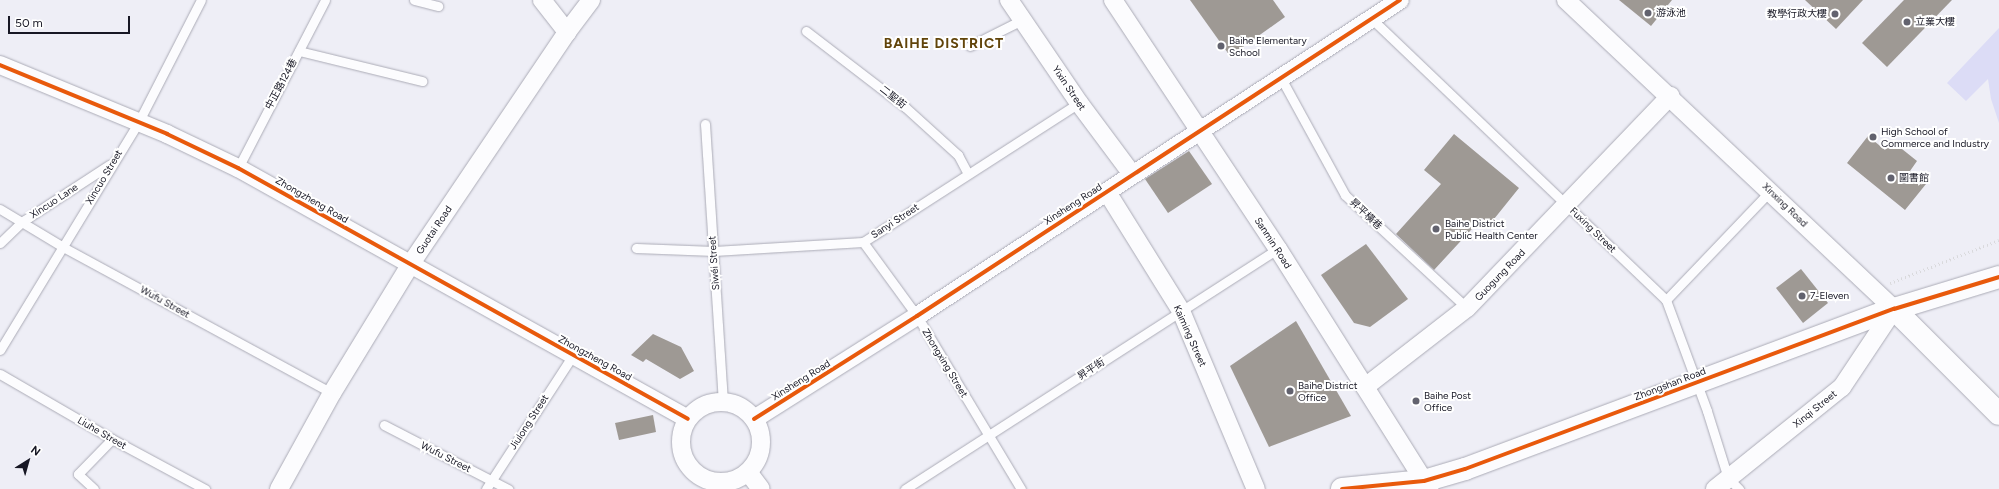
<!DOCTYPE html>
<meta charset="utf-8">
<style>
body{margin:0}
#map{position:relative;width:1999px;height:489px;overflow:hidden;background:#eeeef6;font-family:Figtree,"Noto Sans TC",sans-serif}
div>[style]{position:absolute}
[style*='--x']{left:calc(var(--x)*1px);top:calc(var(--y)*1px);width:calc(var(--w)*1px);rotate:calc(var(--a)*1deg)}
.green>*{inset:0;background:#dcdcf6}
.building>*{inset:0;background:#9e9994}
.path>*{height:2.5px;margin-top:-1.25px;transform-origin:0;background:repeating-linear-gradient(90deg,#d9d9dc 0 1px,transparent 0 4px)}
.roads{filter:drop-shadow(0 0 1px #ababb6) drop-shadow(0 0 1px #ababb6)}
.lane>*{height:9px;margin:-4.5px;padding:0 4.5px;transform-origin:4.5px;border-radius:4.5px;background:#fcfcfe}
.street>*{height:18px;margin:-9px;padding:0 9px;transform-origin:9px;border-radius:9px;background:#fcfcfe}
.street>.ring{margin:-9px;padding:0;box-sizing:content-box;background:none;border:18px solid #fcfcfe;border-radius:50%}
.secondary>*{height:22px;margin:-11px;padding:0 11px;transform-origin:11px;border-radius:11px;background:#fcfcfe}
.cycleway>*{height:4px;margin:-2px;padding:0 2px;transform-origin:2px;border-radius:2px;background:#e8590c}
.dots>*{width:11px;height:11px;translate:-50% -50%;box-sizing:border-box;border:2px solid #fff;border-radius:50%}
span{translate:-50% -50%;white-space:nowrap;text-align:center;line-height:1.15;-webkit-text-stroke:4px #fff;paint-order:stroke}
.poi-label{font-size:10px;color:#171724}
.left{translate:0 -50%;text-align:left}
.right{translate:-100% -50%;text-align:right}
.street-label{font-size:10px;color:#171724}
.district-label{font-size:14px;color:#61440a;font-weight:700;letter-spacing:1px}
.north{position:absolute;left:8px;top:441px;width:40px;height:40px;-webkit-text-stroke:3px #fff;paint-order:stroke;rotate:37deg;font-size:11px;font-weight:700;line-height:16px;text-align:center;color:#171724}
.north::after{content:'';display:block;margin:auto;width:14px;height:18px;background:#171724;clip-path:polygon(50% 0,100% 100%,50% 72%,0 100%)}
.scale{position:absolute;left:8px;top:16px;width:122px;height:18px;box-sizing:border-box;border:2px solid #171724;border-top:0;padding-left:5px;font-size:12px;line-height:14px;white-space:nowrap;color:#171724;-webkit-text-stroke:3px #fff;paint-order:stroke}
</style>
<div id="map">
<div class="green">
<div style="clip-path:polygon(1999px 28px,1999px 123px,1991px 99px,1988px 79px,1966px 101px,1947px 83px)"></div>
</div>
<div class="building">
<div style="clip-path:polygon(1190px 0,1273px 0,1285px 17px,1230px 56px)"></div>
<div style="clip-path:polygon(1619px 0,1672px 0,1651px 26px)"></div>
<div style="clip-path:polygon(1805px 0,1863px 0,1836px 29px)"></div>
<div style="clip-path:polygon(1904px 0,1952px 0,1887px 67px,1862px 43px)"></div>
<div style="clip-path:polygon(1454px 134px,1519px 188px,1490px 224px,1482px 218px,1434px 270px,1396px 234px,1441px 184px,1424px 170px)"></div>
<div style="clip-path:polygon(1868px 136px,1885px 150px,1892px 141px,1917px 161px,1910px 171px,1926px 184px,1905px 210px,1847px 163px)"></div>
<div style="clip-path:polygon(1189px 151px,1212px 184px,1168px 213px,1145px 179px)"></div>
<div style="clip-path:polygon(1366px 244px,1408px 299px,1370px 327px,1354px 323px,1321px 275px)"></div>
<div style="clip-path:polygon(1801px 269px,1828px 303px,1803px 323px,1776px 288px)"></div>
<div style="clip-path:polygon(1296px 321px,1351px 416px,1269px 447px,1230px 366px)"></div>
<div style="clip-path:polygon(653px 334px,681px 347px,694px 371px,680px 379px,646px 359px,643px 362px,631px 355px)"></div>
<div style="clip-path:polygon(653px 415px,656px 432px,619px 440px,615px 423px)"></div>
</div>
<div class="path">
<div style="--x:1890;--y:283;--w:117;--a:-21.5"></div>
</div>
<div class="roads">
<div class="lane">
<div style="--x:414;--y:0;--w:25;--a:14"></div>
<div style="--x:1372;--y:19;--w:407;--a:43.7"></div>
<div style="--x:1666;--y:300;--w:118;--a:69.7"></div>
<div style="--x:1707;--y:411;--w:70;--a:72.6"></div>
<div style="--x:1728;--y:478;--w:16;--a:45"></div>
<div style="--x:806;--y:31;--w:125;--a:37.5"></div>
<div style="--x:905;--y:107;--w:72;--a:42.2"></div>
<div style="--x:958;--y:155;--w:21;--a:62"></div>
<div style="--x:970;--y:46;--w:60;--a:-26.6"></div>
<div style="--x:299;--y:51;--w:127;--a:13.7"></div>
<div style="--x:1281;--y:78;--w:133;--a:61.3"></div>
<div style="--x:1345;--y:195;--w:166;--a:42.8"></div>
<div style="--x:705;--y:124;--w:279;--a:86.3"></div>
<div style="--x:238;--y:168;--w:189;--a:-62.6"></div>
<div style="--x:0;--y:209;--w:74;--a:31.1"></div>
<div style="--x:63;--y:247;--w:306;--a:28.5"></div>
<div style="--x:863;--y:242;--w:92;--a:53.9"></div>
<div style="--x:917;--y:316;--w:202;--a:59"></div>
<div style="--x:0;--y:243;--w:32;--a:-44"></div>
<div style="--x:23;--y:221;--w:103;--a:-33.1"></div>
<div style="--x:636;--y:248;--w:78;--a:2.2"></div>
<div style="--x:714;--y:251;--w:149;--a:-3.5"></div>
<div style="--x:863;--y:242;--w:257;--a:-32.8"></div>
<div style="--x:1666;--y:300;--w:151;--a:-46.3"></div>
<div style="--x:0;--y:350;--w:266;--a:-58.7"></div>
<div style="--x:138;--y:123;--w:138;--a:-62.9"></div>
<div style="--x:0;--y:374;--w:129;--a:30.1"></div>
<div style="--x:112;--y:439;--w:106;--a:28.3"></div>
<div style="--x:384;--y:425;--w:140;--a:27.3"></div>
<div style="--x:94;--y:489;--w:22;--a:-137"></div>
<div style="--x:78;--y:474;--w:49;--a:-45.8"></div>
<div style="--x:486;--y:489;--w:160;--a:-57"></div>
<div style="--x:905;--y:489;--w:444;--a:-32.8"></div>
</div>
<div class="street">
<div style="--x:542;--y:0;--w:41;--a:52"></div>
<div style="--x:1009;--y:0;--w:125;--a:55.8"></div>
<div style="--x:1079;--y:103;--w:89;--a:53.3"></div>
<div style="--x:1113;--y:0;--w:299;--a:56.5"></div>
<div style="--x:1278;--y:249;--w:284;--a:57.8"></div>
<div style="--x:1566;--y:0;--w:451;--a:43.3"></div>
<div style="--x:1894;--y:309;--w:94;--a:123.7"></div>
<div style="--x:1842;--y:387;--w:163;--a:141.2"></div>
<div style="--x:0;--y:65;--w:181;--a:22.4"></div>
<div style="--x:167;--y:134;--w:79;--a:25.6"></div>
<div style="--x:238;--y:168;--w:515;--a:29.15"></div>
<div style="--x:1107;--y:192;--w:140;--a:58.1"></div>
<div style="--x:1181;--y:311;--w:193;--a:67.2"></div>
<div style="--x:1365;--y:387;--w:129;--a:-37.8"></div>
<div style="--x:1467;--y:308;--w:294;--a:-46.2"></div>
<div class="ring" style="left:681px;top:402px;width:62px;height:62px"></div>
<div style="--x:754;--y:419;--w:193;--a:-32.3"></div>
<div style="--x:917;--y:316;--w:577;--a:-33.19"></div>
<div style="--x:748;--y:472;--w:21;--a:53"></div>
<div style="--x:279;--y:489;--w:110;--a:-61.1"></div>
<div style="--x:332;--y:393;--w:150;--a:-58.6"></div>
<div style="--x:410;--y:265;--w:281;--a:-56"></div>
<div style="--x:567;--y:32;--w:40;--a:-53"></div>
</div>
<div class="secondary">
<div style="--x:1894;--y:309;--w:148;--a:45"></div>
<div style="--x:1342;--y:489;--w:82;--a:-5.6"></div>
<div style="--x:1424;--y:481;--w:43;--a:-16.3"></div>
<div style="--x:1465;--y:469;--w:458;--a:-20.5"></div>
<div style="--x:1894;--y:309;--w:110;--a:-16.9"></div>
</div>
</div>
<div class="cycleway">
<div style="--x:0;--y:65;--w:181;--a:22.4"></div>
<div style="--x:167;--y:134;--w:79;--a:25.6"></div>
<div style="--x:238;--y:168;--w:515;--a:29.15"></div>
<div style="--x:754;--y:419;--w:193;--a:-32.3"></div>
<div style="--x:917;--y:316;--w:577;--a:-33.19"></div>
<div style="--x:1342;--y:489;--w:82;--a:-5.6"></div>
<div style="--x:1424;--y:481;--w:43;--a:-16.3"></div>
<div style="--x:1465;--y:469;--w:458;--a:-20.5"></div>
<div style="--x:1894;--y:309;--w:110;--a:-16.9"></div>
</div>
<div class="dots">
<div style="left:1648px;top:13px;background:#62626e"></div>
<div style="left:1835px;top:14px;background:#62626e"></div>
<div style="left:1907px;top:22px;background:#62626e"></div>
<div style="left:1221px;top:46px;background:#62626e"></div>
<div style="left:1873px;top:137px;background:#62626e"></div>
<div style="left:1891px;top:178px;background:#62626e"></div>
<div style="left:1436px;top:229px;background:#62626e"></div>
<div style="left:1802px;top:296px;background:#62626e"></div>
<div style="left:1290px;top:391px;background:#62626e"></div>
<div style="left:1416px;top:401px;background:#62626e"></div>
</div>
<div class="poi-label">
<span class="left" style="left:1656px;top:13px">游泳池</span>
<span class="right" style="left:1827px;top:14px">教學行政大樓</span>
<span class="left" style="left:1915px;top:22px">立業大樓</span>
<span class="left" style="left:1229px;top:46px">Baihe Elementary<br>School</span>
<span class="left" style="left:1881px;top:137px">High School of<br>Commerce and Industry</span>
<span class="left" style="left:1899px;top:178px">圖書館</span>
<span class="left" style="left:1445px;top:229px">Baihe District<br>Public Health Center</span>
<span class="left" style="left:1810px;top:296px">7-Eleven</span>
<span class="left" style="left:1298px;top:391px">Baihe District<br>Office</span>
<span class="left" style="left:1424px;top:401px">Baihe Post<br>Office</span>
</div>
<div class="street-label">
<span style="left:281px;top:84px;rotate:-62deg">中正路124巷</span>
<span style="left:1069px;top:88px;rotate:56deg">Yixin Street</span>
<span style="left:893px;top:97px;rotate:38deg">二聖街</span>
<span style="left:104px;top:177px;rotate:-59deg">Xincuo Street</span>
<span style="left:312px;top:200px;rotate:30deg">Zhongzheng Road</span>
<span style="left:54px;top:201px;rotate:-33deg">Xincuo Lane</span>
<span style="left:1073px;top:204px;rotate:-33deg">Xinsheng Road</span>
<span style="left:1785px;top:205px;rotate:44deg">Xinxing Road</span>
<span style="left:1366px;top:214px;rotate:43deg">昇平橫巷</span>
<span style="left:895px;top:221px;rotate:-33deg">Sanyi Street</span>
<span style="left:434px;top:230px;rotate:-56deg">Guotai Road</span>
<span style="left:1593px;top:230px;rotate:44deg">Fuxing Street</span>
<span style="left:1273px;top:243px;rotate:57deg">Sanmin Road</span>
<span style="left:714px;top:263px;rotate:-94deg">Sìwéi Street</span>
<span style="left:1500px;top:275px;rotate:-46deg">Guogung Road</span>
<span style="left:165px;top:302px;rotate:29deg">Wufu Street</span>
<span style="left:1190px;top:336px;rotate:66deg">Kaiming Street</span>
<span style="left:595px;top:358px;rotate:29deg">Zhongzheng Road</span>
<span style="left:945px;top:363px;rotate:59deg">Zhongxing Street</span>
<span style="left:1091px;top:369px;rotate:-33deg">昇平街</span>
<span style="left:801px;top:380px;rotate:-32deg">Xinsheng Road</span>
<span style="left:1670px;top:384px;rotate:-21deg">Zhongshan Road</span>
<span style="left:1815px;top:409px;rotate:-39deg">Xinqi Street</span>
<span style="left:529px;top:422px;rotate:-57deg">Jiulong Street</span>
<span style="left:102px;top:433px;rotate:30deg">Liuhe Street</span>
<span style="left:446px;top:457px;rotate:27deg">Wufu Street</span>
</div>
<div class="district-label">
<span style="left:944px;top:44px">BAIHE DISTRICT</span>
</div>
<div class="north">N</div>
<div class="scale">50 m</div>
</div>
